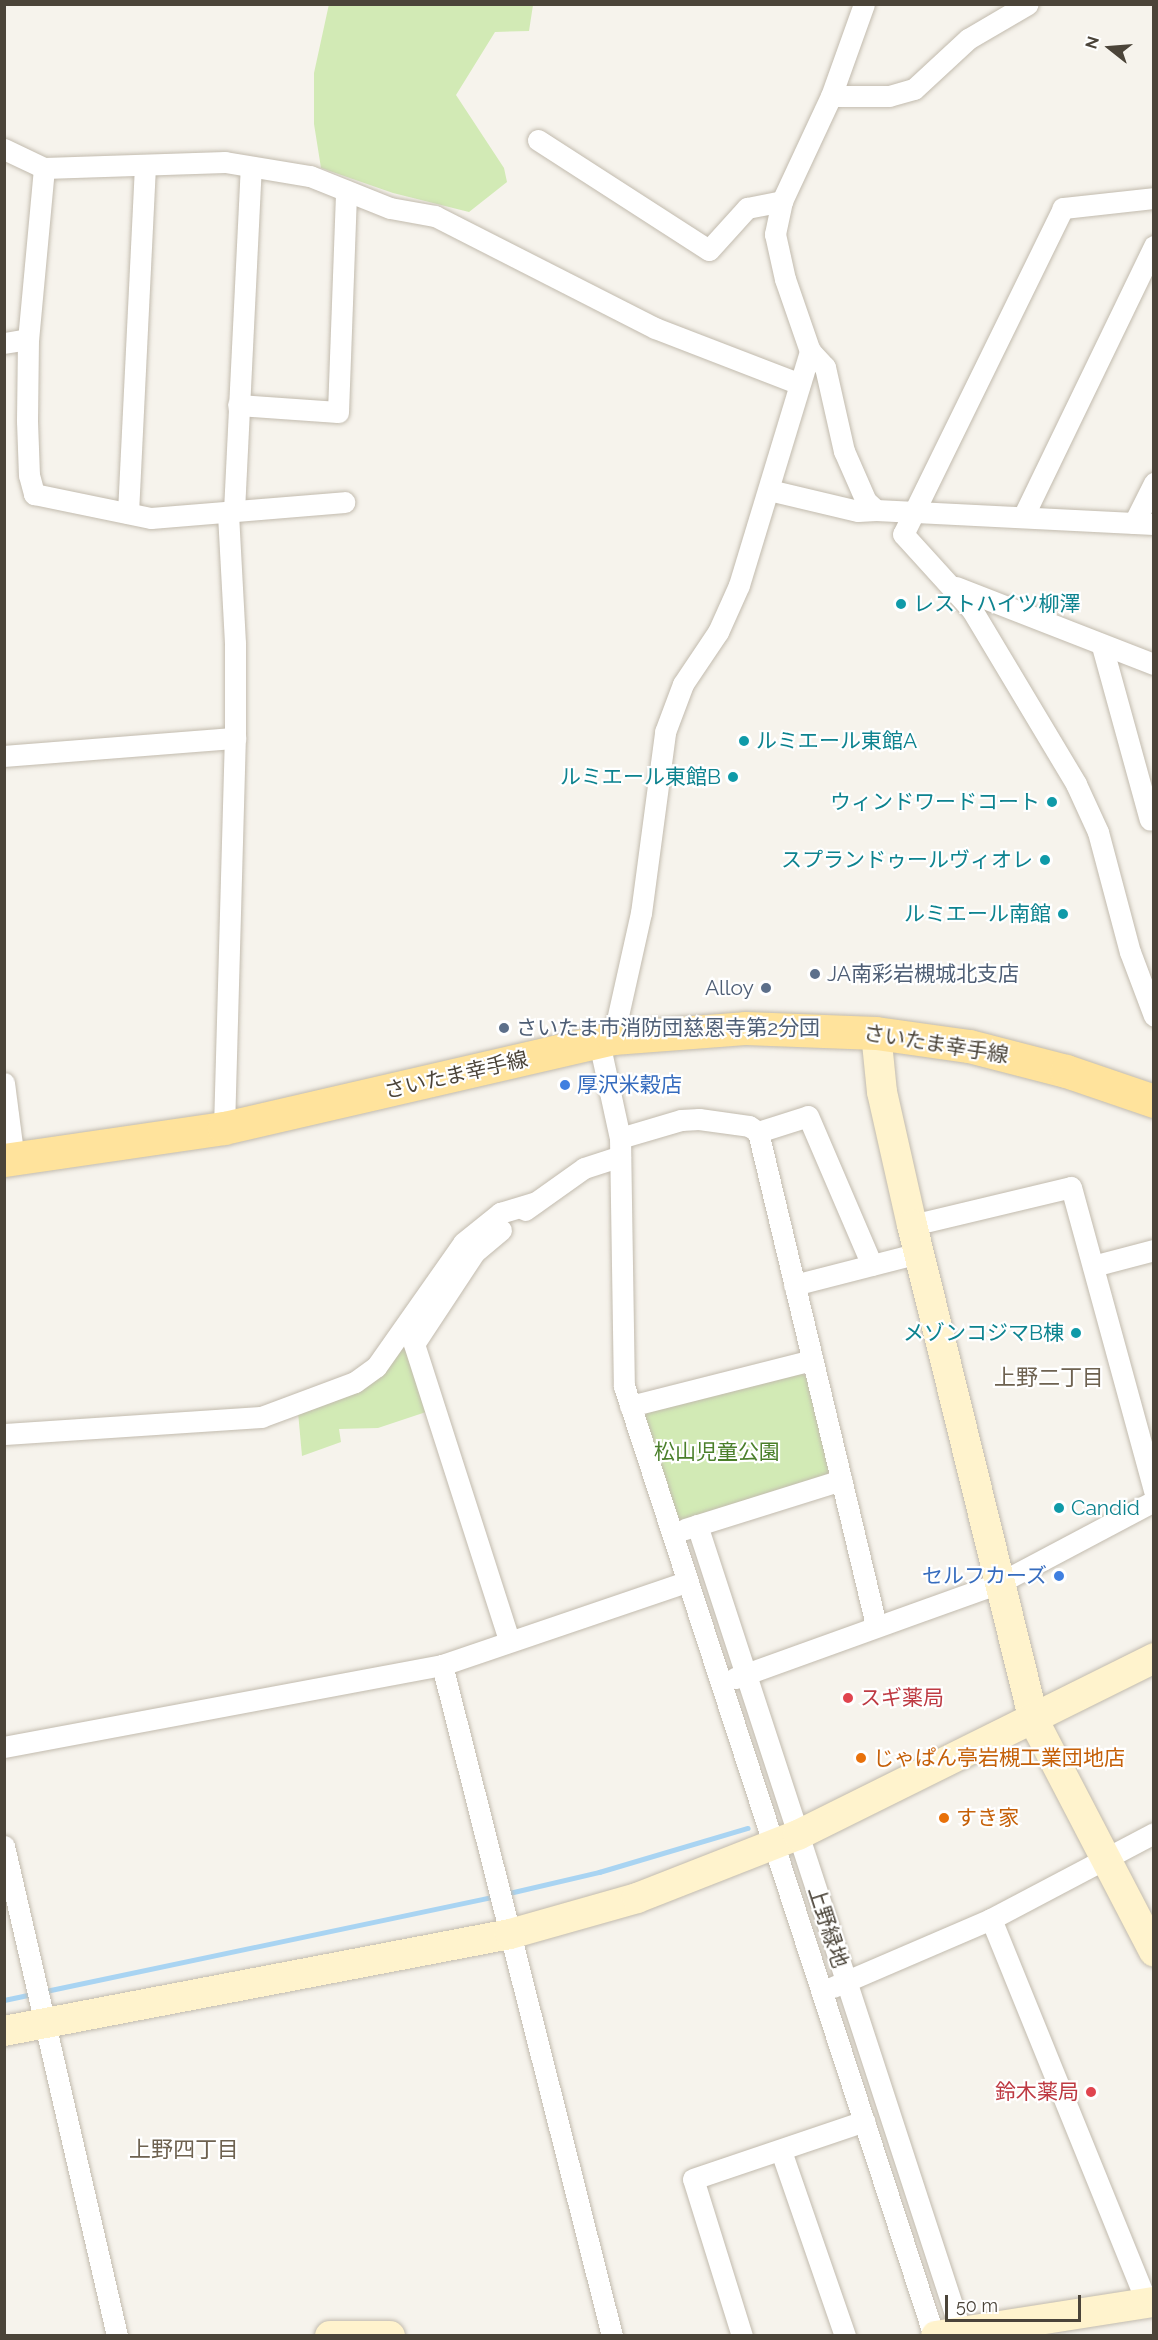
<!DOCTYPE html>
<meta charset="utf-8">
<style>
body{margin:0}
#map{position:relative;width:1158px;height:2340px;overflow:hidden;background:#f6f3ec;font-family:Raleway,"Noto Sans JP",sans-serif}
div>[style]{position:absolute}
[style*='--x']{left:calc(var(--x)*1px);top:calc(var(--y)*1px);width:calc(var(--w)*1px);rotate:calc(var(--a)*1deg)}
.green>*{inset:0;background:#d2eab5}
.stream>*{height:5px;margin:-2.5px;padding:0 2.5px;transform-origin:2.5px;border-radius:2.5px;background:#a9d4f2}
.roads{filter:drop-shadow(0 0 2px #c2bbae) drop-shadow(0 0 2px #c2bbae)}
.street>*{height:21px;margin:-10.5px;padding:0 10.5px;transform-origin:10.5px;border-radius:10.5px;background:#fff}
.secondary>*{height:30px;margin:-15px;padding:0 15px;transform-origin:15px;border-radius:15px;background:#fff3cd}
.primary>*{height:33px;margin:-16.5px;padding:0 16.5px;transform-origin:16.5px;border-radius:16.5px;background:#ffe39c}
.dots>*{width:16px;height:16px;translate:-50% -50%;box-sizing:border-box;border:3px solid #fff;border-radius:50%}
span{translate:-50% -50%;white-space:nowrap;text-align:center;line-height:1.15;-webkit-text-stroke:4.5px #fff;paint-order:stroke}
.culture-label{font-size:21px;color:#0d838f}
.left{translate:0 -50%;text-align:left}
.right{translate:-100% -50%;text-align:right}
.service-label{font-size:21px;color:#4e5e75}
.street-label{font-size:21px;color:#4b4439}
.shop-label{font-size:21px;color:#366cbe}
.park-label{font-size:21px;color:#4a7f2a}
.health-label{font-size:21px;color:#be3a42}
.food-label{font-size:21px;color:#c56008}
.neighbourhood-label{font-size:22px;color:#6e6250}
.frame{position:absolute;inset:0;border:6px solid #4b4439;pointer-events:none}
.north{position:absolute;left:1080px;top:18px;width:60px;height:60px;-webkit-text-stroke:4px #fff;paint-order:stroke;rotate:287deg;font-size:16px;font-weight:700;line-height:24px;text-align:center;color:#4b4439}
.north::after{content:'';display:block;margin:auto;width:21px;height:27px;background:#4b4439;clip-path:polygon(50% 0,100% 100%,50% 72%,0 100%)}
.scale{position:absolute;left:945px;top:2295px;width:136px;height:27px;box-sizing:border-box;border:3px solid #4b4439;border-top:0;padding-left:8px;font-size:18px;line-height:21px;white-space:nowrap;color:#4b4439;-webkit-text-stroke:4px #fff;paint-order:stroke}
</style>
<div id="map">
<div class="green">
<div style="clip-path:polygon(329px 4px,533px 5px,529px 31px,495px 32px,456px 95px,504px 168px,507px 182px,469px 212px,393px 193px,321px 168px,314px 124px,314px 73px)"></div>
<div style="clip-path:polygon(407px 1340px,426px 1412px,378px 1428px,339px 1429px,341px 1442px,302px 1456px,298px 1412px)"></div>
<div style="clip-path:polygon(798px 1371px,806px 1376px,831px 1467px,828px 1477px,677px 1522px,643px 1422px,647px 1410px)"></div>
</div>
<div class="stream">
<div style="--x:505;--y:1894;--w:97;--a:-13.2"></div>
<div style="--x:599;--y:1872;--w:155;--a:-16.5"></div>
<div style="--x:41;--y:1992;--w:465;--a:-11.9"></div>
<div style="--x:4;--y:2000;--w:29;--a:-12"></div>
</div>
<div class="roads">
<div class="street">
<div style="--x:864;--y:4;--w:98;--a:109.7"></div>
<div style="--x:831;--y:96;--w:116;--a:115"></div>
<div style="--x:782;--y:201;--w:34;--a:102"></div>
<div style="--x:775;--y:234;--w:46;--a:77.5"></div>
<div style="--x:785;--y:279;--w:76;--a:70.9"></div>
<div style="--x:810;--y:351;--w:22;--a:47"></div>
<div style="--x:825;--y:367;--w:86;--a:77.3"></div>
<div style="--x:844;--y:451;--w:55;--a:66.3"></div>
<div style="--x:866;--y:501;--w:13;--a:42"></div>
<div style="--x:876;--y:510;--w:278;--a:2.9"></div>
<div style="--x:831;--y:96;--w:58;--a:0"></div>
<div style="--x:889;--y:96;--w:26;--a:-16"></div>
<div style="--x:914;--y:89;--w:74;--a:-42.8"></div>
<div style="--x:968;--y:39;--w:69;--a:-30.3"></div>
<div style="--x:538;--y:140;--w:203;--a:32.8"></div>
<div style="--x:709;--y:250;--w:57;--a:-47.9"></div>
<div style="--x:747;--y:208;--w:36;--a:-11"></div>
<div style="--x:4;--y:149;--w:44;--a:25.4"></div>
<div style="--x:44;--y:168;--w:181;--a:-1.9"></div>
<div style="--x:225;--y:162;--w:86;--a:9.4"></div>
<div style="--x:310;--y:176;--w:86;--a:21.8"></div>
<div style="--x:390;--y:208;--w:46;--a:10.1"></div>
<div style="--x:435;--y:216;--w:247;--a:27"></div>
<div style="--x:655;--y:328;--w:155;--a:21.1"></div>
<div style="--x:44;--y:168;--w:172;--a:95.3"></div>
<div style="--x:28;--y:339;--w:82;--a:90.7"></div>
<div style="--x:27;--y:421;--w:54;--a:87.9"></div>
<div style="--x:29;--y:475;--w:20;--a:75"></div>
<div style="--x:34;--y:494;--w:119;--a:11.6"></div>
<div style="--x:151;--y:518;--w:194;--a:-4.7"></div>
<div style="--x:1154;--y:198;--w:92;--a:173.7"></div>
<div style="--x:1063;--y:208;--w:363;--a:116.1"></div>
<div style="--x:903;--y:534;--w:103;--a:47.8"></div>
<div style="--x:972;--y:610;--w:203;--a:59.1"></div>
<div style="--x:1076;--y:784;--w:53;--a:65.4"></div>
<div style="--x:1098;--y:832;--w:124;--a:75.1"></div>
<div style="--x:1130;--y:952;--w:68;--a:69.4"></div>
<div style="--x:4;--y:343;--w:24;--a:-9"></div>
<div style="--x:238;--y:405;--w:100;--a:4"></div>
<div style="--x:338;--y:412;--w:221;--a:-87.9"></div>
<div style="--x:769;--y:490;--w:91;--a:13.3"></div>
<div style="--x:858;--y:511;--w:18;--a:-3"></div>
<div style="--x:234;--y:511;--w:344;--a:-87.2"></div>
<div style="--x:128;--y:513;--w:346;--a:-87.2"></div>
<div style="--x:1023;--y:517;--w:301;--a:-64.2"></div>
<div style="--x:1134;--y:523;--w:45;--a:-63.4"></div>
<div style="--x:956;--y:587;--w:212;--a:21.3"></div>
<div style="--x:1102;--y:646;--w:180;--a:74.6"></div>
<div style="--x:4;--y:756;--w:232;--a:-4.5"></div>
<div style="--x:613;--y:1038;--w:128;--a:-77.4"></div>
<div style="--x:641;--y:913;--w:183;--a:-82.4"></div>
<div style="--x:665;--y:732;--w:51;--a:-69.4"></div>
<div style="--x:683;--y:684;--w:63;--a:-56.1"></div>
<div style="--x:718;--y:632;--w:51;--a:-65.9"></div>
<div style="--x:739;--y:585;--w:245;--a:-73.1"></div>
<div style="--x:599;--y:1042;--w:98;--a:77.7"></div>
<div style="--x:620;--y:1138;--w:248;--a:89.1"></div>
<div style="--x:624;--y:1386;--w:999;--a:71.93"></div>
<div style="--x:4;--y:1083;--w:78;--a:82.6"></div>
<div style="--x:224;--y:1128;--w:390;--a:-88.4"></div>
<div style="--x:235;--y:738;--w:95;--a:-90"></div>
<div style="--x:235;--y:643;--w:131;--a:-93.1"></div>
<div style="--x:758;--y:1132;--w:52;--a:-17.7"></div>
<div style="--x:808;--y:1116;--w:162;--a:66.8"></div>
<div style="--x:620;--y:1138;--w:64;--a:-16.4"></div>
<div style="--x:681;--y:1120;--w:18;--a:-3"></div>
<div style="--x:699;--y:1119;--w:50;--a:8"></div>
<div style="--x:749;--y:1126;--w:11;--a:34"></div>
<div style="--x:758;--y:1132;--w:507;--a:76.54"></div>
<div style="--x:525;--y:1210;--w:72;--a:-35.4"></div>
<div style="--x:584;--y:1168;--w:38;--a:-18"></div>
<div style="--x:912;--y:1225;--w:163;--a:-13.4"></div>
<div style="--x:1071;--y:1187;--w:315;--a:74.7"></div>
<div style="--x:501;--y:1230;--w:35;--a:140"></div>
<div style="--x:474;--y:1253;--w:109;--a:123.4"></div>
<div style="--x:414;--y:1344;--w:311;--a:72.2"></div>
<div style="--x:1093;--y:1266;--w:63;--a:-14.7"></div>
<div style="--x:794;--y:1285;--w:129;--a:-14.4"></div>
<div style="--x:630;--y:1406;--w:188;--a:-14.2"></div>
<div style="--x:4;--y:1434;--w:258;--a:-3.8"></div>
<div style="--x:261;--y:1417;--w:100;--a:-20.4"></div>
<div style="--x:355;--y:1382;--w:26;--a:-36"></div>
<div style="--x:376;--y:1367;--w:151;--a:-54.9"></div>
<div style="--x:463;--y:1243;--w:48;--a:-39"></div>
<div style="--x:500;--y:1213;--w:37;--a:-17"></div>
<div style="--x:697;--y:1525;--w:846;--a:71.89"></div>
<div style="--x:685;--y:1529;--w:164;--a:-17.4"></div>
<div style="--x:442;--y:1665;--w:692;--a:75.78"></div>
<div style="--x:735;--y:1678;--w:281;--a:-19.8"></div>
<div style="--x:999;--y:1583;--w:175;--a:-27.9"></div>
<div style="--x:4;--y:1747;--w:446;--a:-10.6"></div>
<div style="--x:442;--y:1665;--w:258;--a:-18.8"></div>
<div style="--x:4;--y:1846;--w:503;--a:77.01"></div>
<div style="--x:991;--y:1919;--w:415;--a:67.9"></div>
<div style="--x:833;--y:1987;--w:172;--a:-23.3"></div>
<div style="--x:991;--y:1919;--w:184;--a:-27.8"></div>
<div style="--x:781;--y:2151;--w:196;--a:70.9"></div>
<div style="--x:742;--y:2336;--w:164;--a:-107.3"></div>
<div style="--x:693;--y:2179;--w:181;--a:-18.7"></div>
</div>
<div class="secondary">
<div style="--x:876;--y:1033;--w:59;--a:84.2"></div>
<div style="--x:882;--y:1092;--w:136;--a:77.3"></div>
<div style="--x:912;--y:1225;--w:511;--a:76.18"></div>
<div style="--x:1034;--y:1721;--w:260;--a:62.5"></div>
<div style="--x:4;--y:2031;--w:515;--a:-10.85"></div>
<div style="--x:510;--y:1934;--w:132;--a:-15.8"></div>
<div style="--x:637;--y:1898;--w:173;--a:-21.4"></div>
<div style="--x:798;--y:1835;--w:398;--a:-26.4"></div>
<div style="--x:330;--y:2336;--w:60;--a:0"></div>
<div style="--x:936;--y:2336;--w:221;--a:-8.9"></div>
</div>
<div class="primary">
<div style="--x:4;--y:1160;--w:222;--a:-8.3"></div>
<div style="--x:224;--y:1128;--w:399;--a:-13"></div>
<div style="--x:613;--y:1038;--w:132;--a:-4.3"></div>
<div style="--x:745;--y:1028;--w:131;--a:2.2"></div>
<div style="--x:876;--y:1033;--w:94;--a:8"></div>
<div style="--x:969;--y:1046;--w:100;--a:14.5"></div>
<div style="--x:1066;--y:1071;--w:93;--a:18.8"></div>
</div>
</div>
<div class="dots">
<div style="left:901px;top:604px;background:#0f9aa8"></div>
<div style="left:744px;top:741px;background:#0f9aa8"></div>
<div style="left:733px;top:777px;background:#0f9aa8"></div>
<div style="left:1052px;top:802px;background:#0f9aa8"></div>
<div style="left:1045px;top:860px;background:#0f9aa8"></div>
<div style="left:1063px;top:914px;background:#0f9aa8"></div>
<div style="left:815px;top:974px;background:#5c6f8a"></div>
<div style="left:766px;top:988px;background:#5c6f8a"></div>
<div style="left:504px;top:1028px;background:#5c6f8a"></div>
<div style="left:565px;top:1085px;background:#3f7fe0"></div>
<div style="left:1076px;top:1333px;background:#0f9aa8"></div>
<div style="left:1059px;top:1508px;background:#0f9aa8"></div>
<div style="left:1059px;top:1576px;background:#3f7fe0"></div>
<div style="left:848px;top:1698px;background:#e0444e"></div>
<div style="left:861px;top:1758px;background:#e8710a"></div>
<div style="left:944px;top:1818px;background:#e8710a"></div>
<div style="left:1091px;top:2092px;background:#e0444e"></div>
</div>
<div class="culture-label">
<span class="left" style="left:913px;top:604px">レストハイツ柳澤</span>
<span class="left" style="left:756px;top:741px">ルミエール東館A</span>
<span class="right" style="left:721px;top:777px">ルミエール東館B</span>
<span class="right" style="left:1040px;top:802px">ウィンドワードコート</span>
<span class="right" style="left:1033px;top:860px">スプランドゥールヴィオレ</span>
<span class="right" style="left:1051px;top:914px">ルミエール南館</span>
<span class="right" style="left:1064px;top:1333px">メゾンコジマB棟</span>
<span class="left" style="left:1071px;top:1508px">Candid</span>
</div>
<div class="service-label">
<span class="left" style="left:827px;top:974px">JA南彩岩槻城北支店</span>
<span class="right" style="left:754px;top:988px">Alloy</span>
<span class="left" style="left:516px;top:1028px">さいたま市消防団慈恩寺第2分団</span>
</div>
<div class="street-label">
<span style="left:936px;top:1044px;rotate:9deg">さいたま幸手線</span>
<span style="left:456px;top:1075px;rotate:-13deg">さいたま幸手線</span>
<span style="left:828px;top:1927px;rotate:72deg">上野緑地</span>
</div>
<div class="shop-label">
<span class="left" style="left:577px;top:1085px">厚沢米穀店</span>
<span class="right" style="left:1047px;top:1576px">セルフカーズ</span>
</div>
<div class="park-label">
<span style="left:717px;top:1452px">松山児童公園</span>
</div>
<div class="health-label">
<span class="left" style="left:860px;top:1698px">スギ薬局</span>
<span class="right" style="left:1079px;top:2092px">鈴木薬局</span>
</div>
<div class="food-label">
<span class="left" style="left:873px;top:1758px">じゃぱん亭岩槻工業団地店</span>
<span class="left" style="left:956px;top:1818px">すき家</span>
</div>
<div class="neighbourhood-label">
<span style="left:1049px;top:1378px">上野二丁目</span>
<span style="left:184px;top:2150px">上野四丁目</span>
</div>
<div class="frame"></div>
<div class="north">N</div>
<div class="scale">50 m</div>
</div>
